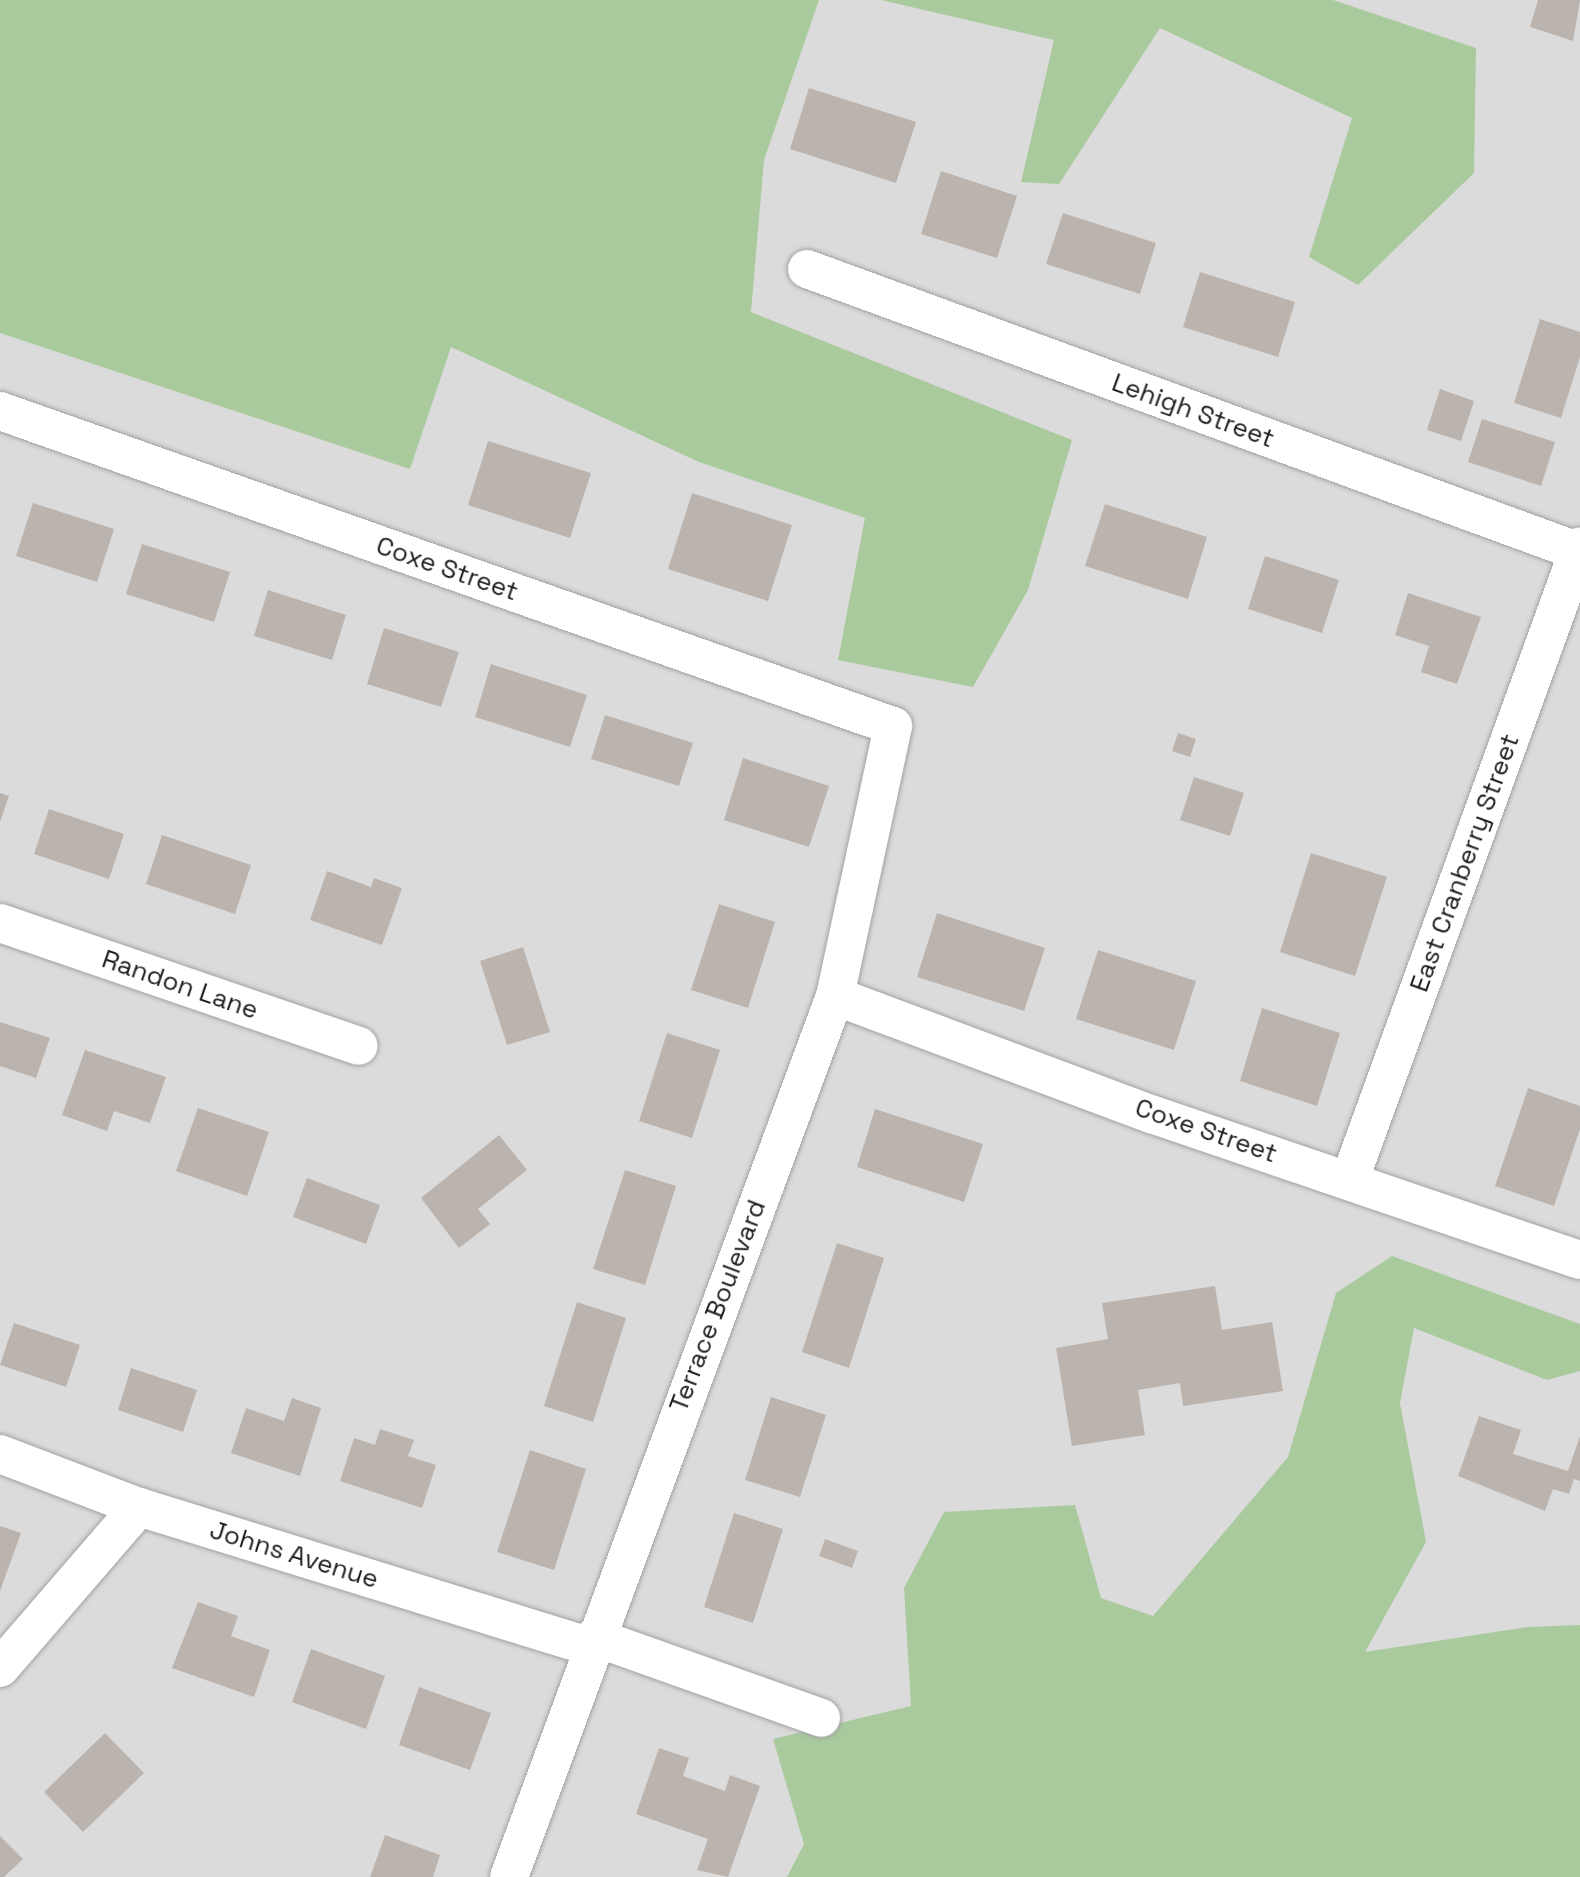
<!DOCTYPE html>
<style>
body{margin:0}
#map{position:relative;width:1580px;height:1877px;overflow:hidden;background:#eeebe5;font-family:"Space Grotesk",sans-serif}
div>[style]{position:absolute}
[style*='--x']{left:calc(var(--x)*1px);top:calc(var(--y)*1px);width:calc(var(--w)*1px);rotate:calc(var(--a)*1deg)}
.residential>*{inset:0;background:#dcdbdb}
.forest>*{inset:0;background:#a9ca9d}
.building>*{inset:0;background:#bbb4ae}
.roads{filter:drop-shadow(0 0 2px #a2a2a2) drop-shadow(0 0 2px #a2a2a2)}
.minor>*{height:38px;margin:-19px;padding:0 19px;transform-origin:19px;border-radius:19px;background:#fff}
span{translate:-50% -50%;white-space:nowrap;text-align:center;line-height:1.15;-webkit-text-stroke:5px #fff;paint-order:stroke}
.street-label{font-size:26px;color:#1e1e1e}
</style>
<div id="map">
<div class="residential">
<div style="clip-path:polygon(0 0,1580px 0,1580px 1877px,0 1877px)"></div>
</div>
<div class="forest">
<div style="clip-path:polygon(0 0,819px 0,764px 160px,751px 312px,1072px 440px,1028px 590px,973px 687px,838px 660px,865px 518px,699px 462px,451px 347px,410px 469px,0 333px)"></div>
<div style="clip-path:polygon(881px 0,1333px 0,1476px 48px,1474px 173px,1358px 285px,1309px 257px,1352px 118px,1160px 28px,1059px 184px,1021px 182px,1054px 40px)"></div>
<div style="clip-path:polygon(1392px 1256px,1580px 1324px,1580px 1371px,1547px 1380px,1414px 1328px,1400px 1403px,1426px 1542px,1365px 1652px,1528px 1627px,1580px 1625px,1580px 1877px,787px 1877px,804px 1844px,773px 1739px,911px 1706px,904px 1588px,944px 1512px,1075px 1505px,1101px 1598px,1153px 1616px,1288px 1457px,1336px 1293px)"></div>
</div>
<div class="building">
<div style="clip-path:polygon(1538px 0,1580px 0,1573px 41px,1530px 27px)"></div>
<div style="clip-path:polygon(809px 88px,916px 122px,896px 183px,790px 149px)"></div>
<div style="clip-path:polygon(941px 171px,1017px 196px,997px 258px,921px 234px)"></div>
<div style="clip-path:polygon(1063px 213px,1156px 243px,1140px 294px,1046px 264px)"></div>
<div style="clip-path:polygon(1200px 272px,1295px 302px,1278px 357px,1183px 327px)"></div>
<div style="clip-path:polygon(1540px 319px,1580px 332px,1580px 357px,1561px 418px,1514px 403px)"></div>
<div style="clip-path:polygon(1440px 389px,1474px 401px,1461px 441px,1427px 430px)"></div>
<div style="clip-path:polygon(1482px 419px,1555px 442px,1541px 486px,1468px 462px)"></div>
<div style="clip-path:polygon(488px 441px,591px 473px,570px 538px,468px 505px)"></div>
<div style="clip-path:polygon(692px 493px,792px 525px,768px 601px,668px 569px)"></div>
<div style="clip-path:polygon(33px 503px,114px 529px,97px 582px,16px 556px)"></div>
<div style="clip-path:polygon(1105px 504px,1207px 537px,1188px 599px,1085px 566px)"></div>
<div style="clip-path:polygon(142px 544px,230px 572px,214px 622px,126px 594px)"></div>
<div style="clip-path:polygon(1265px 556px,1339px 580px,1322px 633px,1248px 609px)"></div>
<div style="clip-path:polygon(268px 590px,346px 615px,332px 660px,254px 636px)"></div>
<div style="clip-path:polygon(1408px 593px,1481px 617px,1457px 684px,1421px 672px,1429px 646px,1395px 635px)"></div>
<div style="clip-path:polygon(384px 628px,459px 652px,441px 707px,367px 684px)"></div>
<div style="clip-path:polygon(491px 664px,587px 695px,570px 747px,475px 717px)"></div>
<div style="clip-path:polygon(605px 715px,693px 743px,679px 786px,591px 759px)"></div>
<div style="clip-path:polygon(1178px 733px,1196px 739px,1190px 757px,1172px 751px)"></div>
<div style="clip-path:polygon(743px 758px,829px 786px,809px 847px,724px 820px)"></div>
<div style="clip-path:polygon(1194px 777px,1244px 793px,1230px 836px,1180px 820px)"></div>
<div style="clip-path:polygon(0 793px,9px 796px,0 822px)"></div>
<div style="clip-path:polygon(49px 809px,124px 834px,109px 879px,34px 854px)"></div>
<div style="clip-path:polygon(162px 835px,251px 865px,235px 914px,146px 884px)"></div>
<div style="clip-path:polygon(1311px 853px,1387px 877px,1355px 976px,1280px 952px)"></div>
<div style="clip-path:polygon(327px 871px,371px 887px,374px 878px,402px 888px,382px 945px,310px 920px)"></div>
<div style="clip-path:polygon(719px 904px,775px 922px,748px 1008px,691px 990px)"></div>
<div style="clip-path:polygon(937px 913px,1045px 948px,1024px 1011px,917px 977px)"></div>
<div style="clip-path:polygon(523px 947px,550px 1032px,507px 1045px,480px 961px)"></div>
<div style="clip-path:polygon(1098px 950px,1196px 981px,1174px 1050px,1076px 1019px)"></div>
<div style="clip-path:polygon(1262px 1008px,1340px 1033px,1317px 1106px,1240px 1081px)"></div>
<div style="clip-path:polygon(0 1022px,50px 1038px,36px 1078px,0 1066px)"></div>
<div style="clip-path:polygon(667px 1033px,720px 1050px,692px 1138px,639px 1121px)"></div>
<div style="clip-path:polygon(85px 1050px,166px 1077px,150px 1123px,114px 1111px,107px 1131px,62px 1115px)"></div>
<div style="clip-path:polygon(1528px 1088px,1580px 1106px,1580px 1129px,1554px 1206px,1495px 1186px)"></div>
<div style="clip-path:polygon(198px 1108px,269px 1132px,247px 1196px,176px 1171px)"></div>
<div style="clip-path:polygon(875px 1109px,983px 1144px,964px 1202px,857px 1167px)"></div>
<div style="clip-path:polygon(499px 1135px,527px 1170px,478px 1209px,490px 1224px,459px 1248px,421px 1198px)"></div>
<div style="clip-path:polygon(625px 1170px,676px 1186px,645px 1285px,593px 1269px)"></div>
<div style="clip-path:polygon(307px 1178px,380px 1205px,366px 1244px,293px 1217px)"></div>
<div style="clip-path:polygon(837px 1243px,884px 1258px,849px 1368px,802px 1352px)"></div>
<div style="clip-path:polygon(1215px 1286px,1222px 1330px,1272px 1322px,1283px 1391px,1183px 1406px,1180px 1383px,1138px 1390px,1145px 1435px,1072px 1446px,1056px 1348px,1108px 1339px,1102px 1303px)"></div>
<div style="clip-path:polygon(577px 1302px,626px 1318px,593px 1422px,544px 1406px)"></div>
<div style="clip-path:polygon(14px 1323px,80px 1345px,66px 1387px,0 1365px)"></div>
<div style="clip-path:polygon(131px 1368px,197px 1390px,183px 1432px,118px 1410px)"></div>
<div style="clip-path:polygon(771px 1397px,826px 1415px,800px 1497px,745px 1480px)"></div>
<div style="clip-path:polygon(292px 1398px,321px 1408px,300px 1476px,231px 1453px,246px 1408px,284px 1421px)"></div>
<div style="clip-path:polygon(1479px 1416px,1521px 1430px,1513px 1454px,1568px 1471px,1580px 1436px,1580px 1481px,1574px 1479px,1569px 1494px,1553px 1489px,1545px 1511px,1458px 1476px)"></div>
<div style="clip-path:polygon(380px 1429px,414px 1440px,408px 1456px,436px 1465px,422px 1508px,340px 1481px,354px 1438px,375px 1445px)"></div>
<div style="clip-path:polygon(530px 1450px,586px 1469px,554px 1570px,497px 1552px)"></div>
<div style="clip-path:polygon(734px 1513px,783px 1529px,753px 1623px,704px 1607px)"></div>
<div style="clip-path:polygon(0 1526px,21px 1533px,0 1591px)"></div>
<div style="clip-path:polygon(825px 1539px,858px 1551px,852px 1568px,819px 1556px)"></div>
<div style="clip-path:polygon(198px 1602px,238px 1616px,231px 1636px,270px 1650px,254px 1697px,172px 1668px)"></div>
<div style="clip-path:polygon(311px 1649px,385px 1676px,366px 1729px,292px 1702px)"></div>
<div style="clip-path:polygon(419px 1687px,491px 1713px,470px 1770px,399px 1745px)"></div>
<div style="clip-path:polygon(105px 1733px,144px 1773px,83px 1832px,44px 1792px)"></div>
<div style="clip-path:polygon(659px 1748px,689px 1758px,683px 1776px,725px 1791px,730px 1775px,760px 1786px,728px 1877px,697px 1870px,708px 1839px,636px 1814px)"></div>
<div style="clip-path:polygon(385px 1835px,440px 1855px,433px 1877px,370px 1877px)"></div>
<div style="clip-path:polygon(0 1836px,23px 1859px,4px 1877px,0 1877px)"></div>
</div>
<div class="roads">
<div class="minor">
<div style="--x:807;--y:269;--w:823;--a:20.11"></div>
<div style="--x:0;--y:411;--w:947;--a:19.43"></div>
<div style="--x:893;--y:726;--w:276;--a:102.1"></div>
<div style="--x:835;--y:996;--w:939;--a:110.31"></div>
<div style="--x:0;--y:923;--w:379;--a:18.9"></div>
<div style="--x:835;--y:996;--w:340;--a:20.5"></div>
<div style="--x:1154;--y:1115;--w:450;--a:18.8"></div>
<div style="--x:1350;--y:1179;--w:673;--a:-70.03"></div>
<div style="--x:0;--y:1454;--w:149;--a:20.9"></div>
<div style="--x:139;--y:1507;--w:473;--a:17.2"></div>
<div style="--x:594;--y:1637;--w:241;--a:19.6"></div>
<div style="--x:0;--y:1668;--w:213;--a:-49.2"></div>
</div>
</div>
<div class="street-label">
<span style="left:1193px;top:411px;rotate:20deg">Lehigh Street</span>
<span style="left:447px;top:569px;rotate:19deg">Coxe Street</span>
<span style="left:1465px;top:863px;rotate:-70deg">East Cranberry Street</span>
<span style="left:180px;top:985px;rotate:19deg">Randon Lane</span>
<span style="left:1206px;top:1131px;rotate:19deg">Coxe Street</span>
<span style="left:718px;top:1306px;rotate:-69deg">Terrace Boulevard</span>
<span style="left:294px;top:1555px;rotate:17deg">Johns Avenue</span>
</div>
</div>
